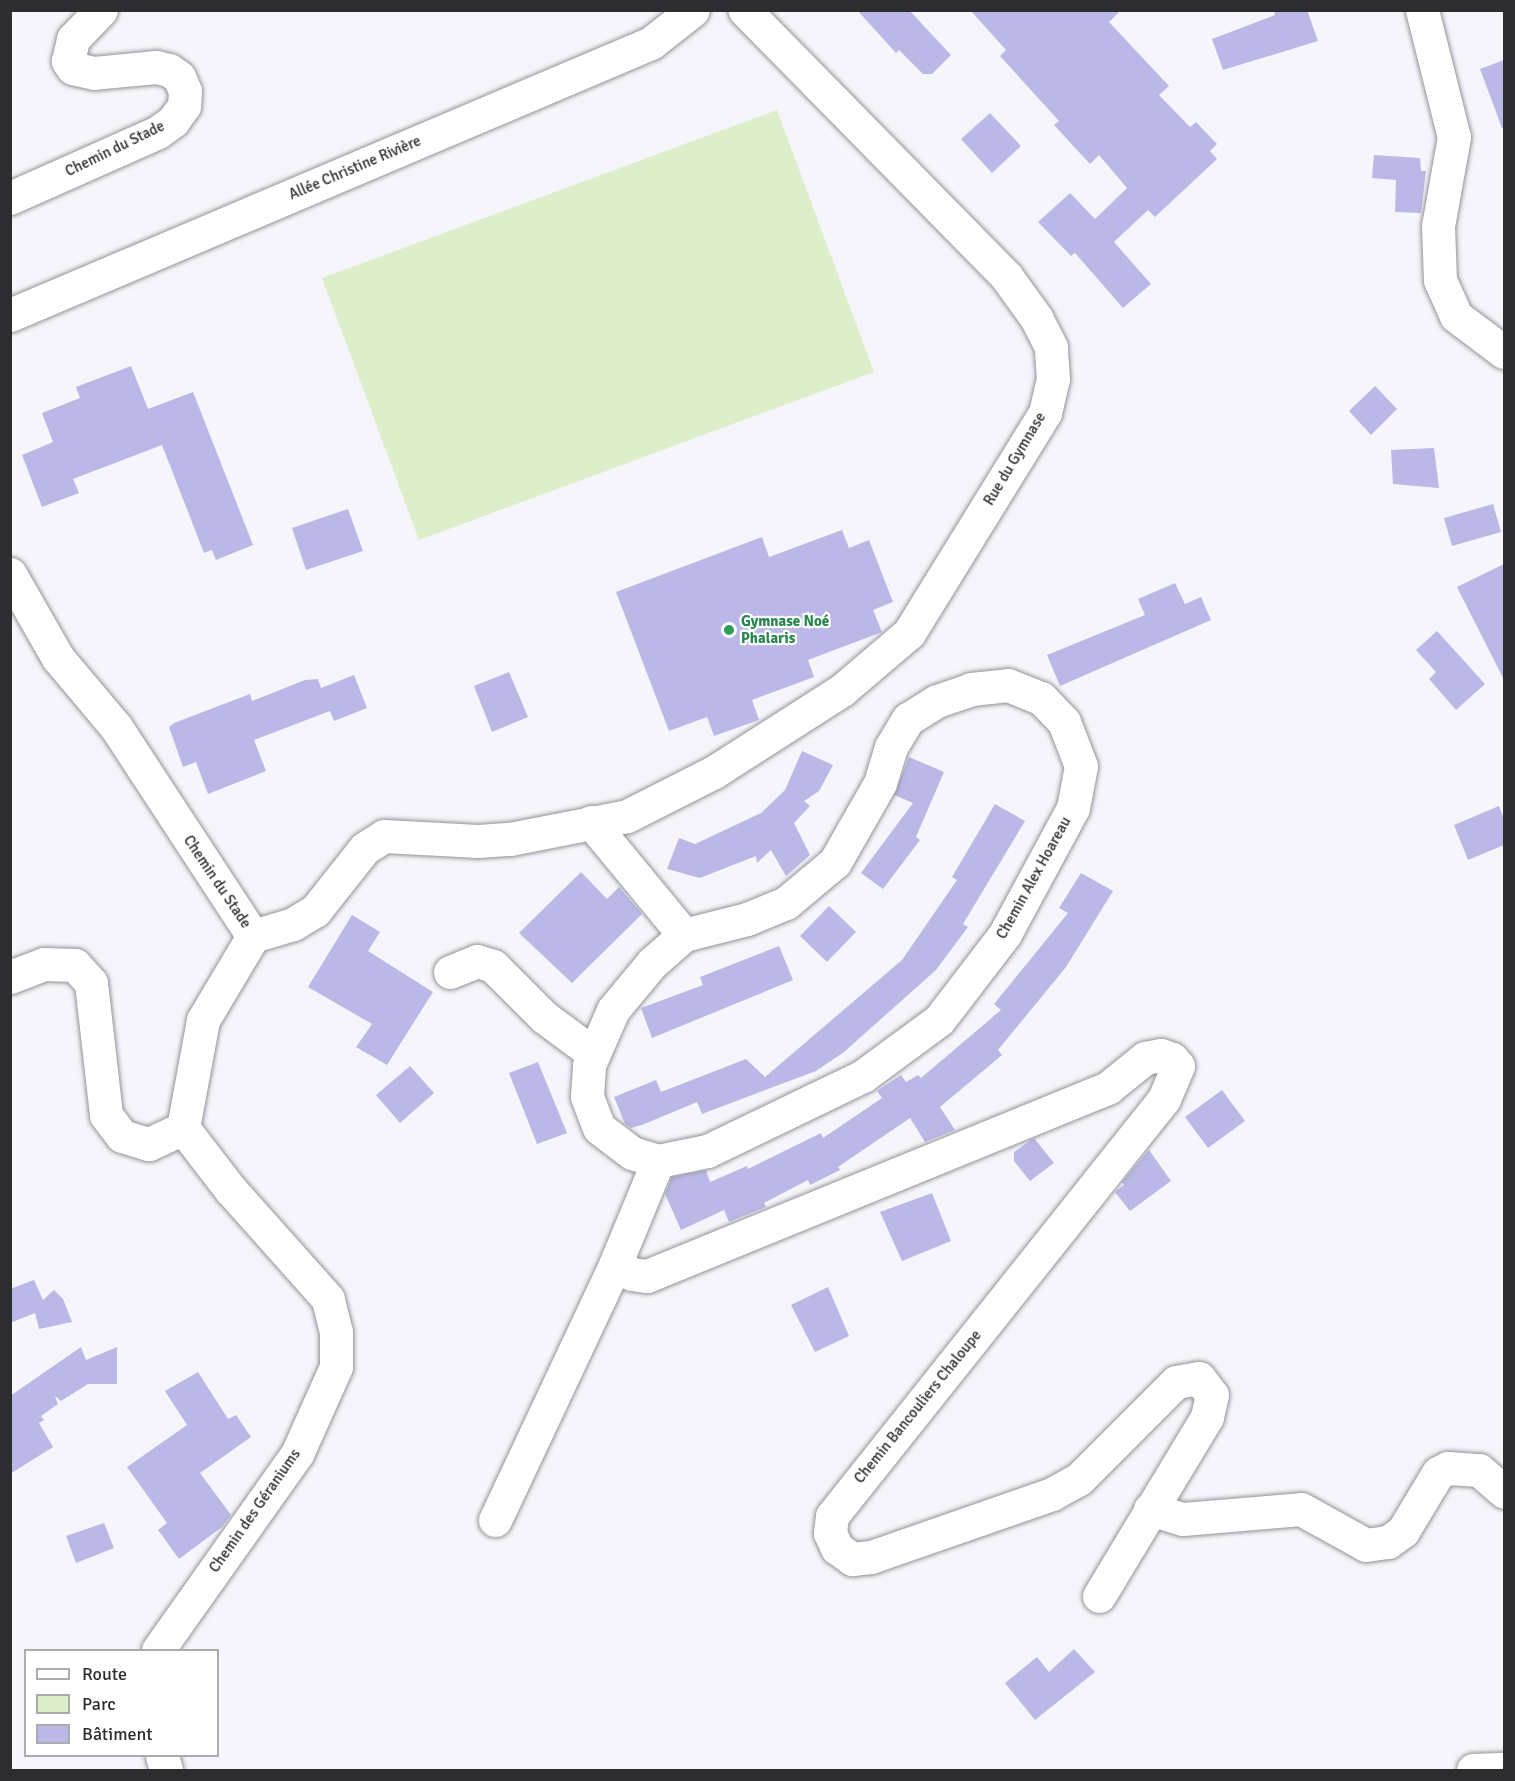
<!DOCTYPE html>
<meta charset="utf-8">
<style>
body{margin:0}
#map{position:relative;width:1515px;height:1781px;overflow:hidden;background:#f6f5fb;font-family:Signika,sans-serif}
div>[style]{position:absolute}
[style*='--x']{left:calc(var(--x)*1px);top:calc(var(--y)*1px);width:calc(var(--w)*1px);rotate:calc(var(--a)*1deg)}
.green>*{inset:0;background:#ddefca}
.building>*{inset:0;background:#bbb8e8}
.roads{filter:drop-shadow(0 0 2px #939398) drop-shadow(0 0 2px #939398)}
.street>*{height:33px;margin:-16.5px;padding:0 16.5px;transform-origin:16.5px;border-radius:16.5px;background:#fff}
.dots>*{width:16px;height:16px;translate:-50% -50%;box-sizing:border-box;border:3px solid #fff;border-radius:50%}
span{translate:-50% -50%;white-space:nowrap;text-align:center;line-height:1.15;-webkit-text-stroke:4.5px #fff;paint-order:stroke}
.street-label{font-size:15px;color:#2d2d30}
.leisure-label{font-size:15px;color:#27864d;font-weight:700}
.left{translate:0 -50%;text-align:left}
.frame{position:absolute;inset:0;border:12px solid #2d2d30;pointer-events:none}
.legend{position:absolute;left:24px;top:1649px;width:195px;height:108px;box-sizing:border-box;background:#fff;border:2px solid #ababac;margin:0;padding:8px 10px;list-style:none;font-size:18px;color:#2d2d30}
.legend li{display:flex;align-items:center;gap:12px;height:30px}
.legend b{width:30px;border:2px solid #ababac}
</style>
<div id="map">
<div class="green">
<div style="clip-path:polygon(777px 110px,874px 372px,419px 540px,322px 278px)"></div>
</div>
<div class="building">
<div style="clip-path:polygon(857px 10px,909px 10px,951px 55px,932px 74px,923px 74px,899px 50px,896px 53px)"></div>
<div style="clip-path:polygon(970px 10px,1121px 10px,1109px 22px,1169px 86px,1159px 95px,1190px 127px,1196px 122px,1217px 144px,1210px 151px,1217px 159px,1155px 217px,1148px 210px,1114px 242px,1151px 284px,1123px 308px,1075px 253px,1071px 256px,1038px 222px,1070px 193px,1095px 219px,1127px 188px,1099px 155px,1090px 164px,1054px 125px,1059px 121px,1000px 56px,1006px 50px)"></div>
<div style="clip-path:polygon(1274px 10px,1307px 10px,1318px 41px,1223px 70px,1212px 39px,1275px 15px)"></div>
<div style="clip-path:polygon(1504px 60px,1504px 128px,1502px 128px,1480px 69px)"></div>
<div style="clip-path:polygon(990px 113px,1021px 146px,992px 173px,961px 139px)"></div>
<div style="clip-path:polygon(1374px 155px,1420px 158px,1421px 171px,1426px 171px,1421px 213px,1395px 212px,1396px 180px,1372px 178px)"></div>
<div style="clip-path:polygon(131px 366px,148px 409px,193px 392px,253px 545px,216px 560px,212px 550px,204px 553px,162px 445px,73px 479px,79px 493px,42px 507px,22px 455px,53px 442px,42px 413px,80px 398px,76px 387px)"></div>
<div style="clip-path:polygon(1375px 386px,1397px 409px,1371px 435px,1349px 411px)"></div>
<div style="clip-path:polygon(1434px 448px,1439px 488px,1393px 484px,1391px 450px)"></div>
<div style="clip-path:polygon(1493px 504px,1501px 532px,1452px 546px,1444px 518px)"></div>
<div style="clip-path:polygon(348px 509px,363px 551px,306px 570px,292px 528px)"></div>
<div style="clip-path:polygon(842px 530px,849px 548px,869px 540px,893px 602px,873px 610px,882px 632px,808px 660px,814px 677px,752px 700px,759px 720px,714px 736px,707px 717px,669px 731px,616px 592px,762px 537px,769px 557px)"></div>
<div style="clip-path:polygon(1504px 564px,1504px 680px,1457px 587px)"></div>
<div style="clip-path:polygon(1175px 583px,1185px 604px,1201px 597px,1211px 620px,1060px 686px,1047px 655px,1145px 615px,1138px 599px)"></div>
<div style="clip-path:polygon(1437px 631px,1485px 684px,1456px 710px,1429px 679px,1436px 672px,1416px 650px)"></div>
<div style="clip-path:polygon(509px 672px,528px 717px,492px 732px,474px 686px)"></div>
<div style="clip-path:polygon(354px 675px,367px 708px,334px 721px,330px 711px,254px 740px,266px 771px,208px 794px,196px 762px,183px 767px,169px 727px,174px 723px,250px 694px,252px 701px,305px 680px,318px 679px,321px 688px)"></div>
<div style="clip-path:polygon(802px 751px,833px 765px,819px 791px,804px 801px,810px 806px,794px 823px,810px 855px,786px 876px,771px 850px,757px 863px,756px 856px,700px 878px,667px 869px,679px 838px,695px 844px,761px 813px,785px 790px)"></div>
<div style="clip-path:polygon(909px 757px,944px 772px,916px 837px,920px 840px,883px 889px,861px 873px,913px 803px,894px 795px)"></div>
<div style="clip-path:polygon(995px 804px,1025px 821px,963px 924px,968px 927px,936px 970px,844px 1052px,816px 1071px,702px 1114px,697px 1102px,642px 1125px,631px 1128px,625px 1124px,614px 1097px,656px 1080px,661px 1092px,746px 1059px,765px 1077px,902px 960px,957px 880px,952px 877px)"></div>
<div style="clip-path:polygon(1499px 806px,1504px 819px,1504px 845px,1468px 860px,1454px 825px)"></div>
<div style="clip-path:polygon(581px 872px,607px 899px,619px 887px,642px 914px,572px 983px,519px 933px)"></div>
<div style="clip-path:polygon(1081px 873px,1113px 891px,1066px 967px,998px 1050px,1002px 1055px,940px 1107px,955px 1130px,925px 1142px,910px 1118px,838px 1167px,840px 1170px,810px 1185px,808px 1180px,764px 1203px,766px 1207px,729px 1222px,724px 1210px,681px 1230px,665px 1194px,672px 1177px,706px 1170px,710px 1182px,747px 1166px,748px 1169px,821px 1133px,823px 1138px,882px 1098px,877px 1091px,901px 1075px,906px 1082px,918px 1075px,921px 1078px,1001px 1010px,994px 1004px,1068px 913px,1059px 908px)"></div>
<div style="clip-path:polygon(829px 906px,856px 932px,827px 962px,800px 936px)"></div>
<div style="clip-path:polygon(352px 915px,380px 932px,368px 951px,433px 992px,387px 1065px,356px 1047px,372px 1024px,308px 987px)"></div>
<div style="clip-path:polygon(779px 946px,793px 980px,652px 1038px,641px 1008px,703px 985px,700px 977px)"></div>
<div style="clip-path:polygon(538px 1062px,567px 1133px,537px 1144px,509px 1073px)"></div>
<div style="clip-path:polygon(410px 1066px,434px 1093px,400px 1123px,376px 1095px)"></div>
<div style="clip-path:polygon(1222px 1090px,1245px 1121px,1208px 1148px,1185px 1117px)"></div>
<div style="clip-path:polygon(1034px 1138px,1054px 1163px,1030px 1181px,1014px 1161px,1014px 1152px)"></div>
<div style="clip-path:polygon(1149px 1150px,1171px 1181px,1130px 1211px,1115px 1192px,1124px 1185px,1122px 1182px)"></div>
<div style="clip-path:polygon(932px 1193px,951px 1241px,902px 1261px,880px 1212px)"></div>
<div style="clip-path:polygon(34px 1280px,43px 1300px,54px 1290px,63px 1299px,72px 1322px,39px 1329px,35px 1313px,10px 1323px,10px 1289px)"></div>
<div style="clip-path:polygon(828px 1287px,849px 1336px,815px 1352px,791px 1305px)"></div>
<div style="clip-path:polygon(81px 1347px,86px 1360px,117px 1347px,117px 1384px,88px 1384px,61px 1401px,55px 1396px,58px 1404px,41px 1416px,44px 1420px,39px 1423px,53px 1447px,10px 1474px,10px 1396px)"></div>
<div style="clip-path:polygon(198px 1372px,228px 1419px,236px 1415px,251px 1437px,200px 1473px,231px 1515px,222px 1527px,179px 1559px,158px 1530px,167px 1523px,127px 1467px,187px 1425px,165px 1391px)"></div>
<div style="clip-path:polygon(104px 1523px,114px 1548px,76px 1563px,66px 1536px)"></div>
<div style="clip-path:polygon(1074px 1649px,1095px 1672px,1035px 1720px,1005px 1683px,1037px 1657px,1049px 1672px)"></div>
</div>
<div class="roads">
<div class="street">
<div style="--x:1422;--y:10;--w:131;--a:75.9"></div>
<div style="--x:1454;--y:137;--w:90;--a:100.2"></div>
<div style="--x:1438;--y:226;--w:54;--a:87.9"></div>
<div style="--x:1440;--y:280;--w:39;--a:66"></div>
<div style="--x:1456;--y:316;--w:60;--a:36.9"></div>
<div style="--x:10;--y:198;--w:162;--a:-24"></div>
<div style="--x:158;--y:132;--w:19;--a:-36"></div>
<div style="--x:173;--y:121;--w:19;--a:-54"></div>
<div style="--x:184;--y:106;--w:15;--a:-86"></div>
<div style="--x:185;--y:91;--w:15;--a:-113"></div>
<div style="--x:179;--y:77;--w:12;--a:-145"></div>
<div style="--x:169;--y:70;--w:13;--a:-167"></div>
<div style="--x:156;--y:67;--w:62;--a:174.5"></div>
<div style="--x:94;--y:73;--w:22;--a:-167"></div>
<div style="--x:73;--y:68;--w:9;--a:-126"></div>
<div style="--x:68;--y:61;--w:23;--a:-77"></div>
<div style="--x:73;--y:39;--w:40;--a:-46"></div>
<div style="--x:10;--y:315;--w:696;--a:-22.99"></div>
<div style="--x:651;--y:43;--w:53;--a:-38.2"></div>
<div style="--x:10;--y:574;--w:97;--a:60.3"></div>
<div style="--x:58;--y:658;--w:90;--a:50"></div>
<div style="--x:116;--y:727;--w:250;--a:56.8"></div>
<div style="--x:1008;--y:685;--w:35;--a:22"></div>
<div style="--x:1041;--y:698;--w:33;--a:46"></div>
<div style="--x:1064;--y:722;--w:47;--a:68.9"></div>
<div style="--x:1081;--y:766;--w:43;--a:100.8"></div>
<div style="--x:1073;--y:808;--w:143;--a:118.4"></div>
<div style="--x:1005;--y:934;--w:108;--a:127.5"></div>
<div style="--x:939;--y:1020;--w:94;--a:143.6"></div>
<div style="--x:863;--y:1076;--w:173;--a:154.3"></div>
<div style="--x:707;--y:1151;--w:50;--a:168.5"></div>
<div style="--x:658;--y:1161;--w:27;--a:-163"></div>
<div style="--x:632;--y:1153;--w:41;--a:-142.9"></div>
<div style="--x:599;--y:1128;--w:34;--a:-111"></div>
<div style="--x:587;--y:1096;--w:31;--a:-86"></div>
<div style="--x:589;--y:1065;--w:60;--a:-66.4"></div>
<div style="--x:613;--y:1010;--w:61;--a:-50.3"></div>
<div style="--x:652;--y:963;--w:43;--a:-41.2"></div>
<div style="--x:684;--y:935;--w:65;--a:-14.3"></div>
<div style="--x:747;--y:919;--w:42;--a:-22.3"></div>
<div style="--x:786;--y:903;--w:64;--a:-39.9"></div>
<div style="--x:835;--y:862;--w:91;--a:-60.3"></div>
<div style="--x:880;--y:783;--w:38;--a:-73"></div>
<div style="--x:891;--y:747;--w:33;--a:-59"></div>
<div style="--x:908;--y:719;--w:34;--a:-32"></div>
<div style="--x:937;--y:701;--w:36;--a:-19"></div>
<div style="--x:971;--y:689;--w:37;--a:-6"></div>
<div style="--x:591;--y:822;--w:146;--a:50.5"></div>
<div style="--x:253;--y:936;--w:42;--a:-16.7"></div>
<div style="--x:293;--y:924;--w:26;--a:-31"></div>
<div style="--x:315;--y:911;--w:80;--a:-51.6"></div>
<div style="--x:365;--y:848;--w:22;--a:-32"></div>
<div style="--x:384;--y:836;--w:94;--a:3"></div>
<div style="--x:478;--y:841;--w:32;--a:-4"></div>
<div style="--x:510;--y:839;--w:119;--a:-11.1"></div>
<div style="--x:627;--y:816;--w:97;--a:-26.8"></div>
<div style="--x:714;--y:772;--w:152;--a:-32.6"></div>
<div style="--x:842;--y:690;--w:88;--a:-40.4"></div>
<div style="--x:909;--y:633;--w:259;--a:-58.3"></div>
<div style="--x:1045;--y:413;--w:35;--a:-77"></div>
<div style="--x:1053;--y:379;--w:32;--a:-94"></div>
<div style="--x:1051;--y:347;--w:31;--a:-117"></div>
<div style="--x:1037;--y:319;--w:53;--a:-125.8"></div>
<div style="--x:1006;--y:276;--w:373;--a:-134.5"></div>
<div style="--x:450;--y:972;--w:29;--a:-22"></div>
<div style="--x:477;--y:961;--w:17;--a:17"></div>
<div style="--x:493;--y:966;--w:72;--a:45"></div>
<div style="--x:544;--y:1017;--w:62;--a:36.5"></div>
<div style="--x:10;--y:977;--w:36;--a:-21"></div>
<div style="--x:44;--y:964;--w:31;--a:2"></div>
<div style="--x:75;--y:965;--w:24;--a:48"></div>
<div style="--x:91;--y:983;--w:133;--a:83.5"></div>
<div style="--x:106;--y:1115;--w:26;--a:53"></div>
<div style="--x:122;--y:1136;--w:28;--a:17"></div>
<div style="--x:149;--y:1144;--w:38;--a:-25"></div>
<div style="--x:183;--y:1128;--w:110;--a:-79.5"></div>
<div style="--x:203;--y:1020;--w:98;--a:-59.2"></div>
<div style="--x:658;--y:1161;--w:113;--a:112.5"></div>
<div style="--x:615;--y:1265;--w:19;--a:28"></div>
<div style="--x:632;--y:1274;--w:15;--a:8"></div>
<div style="--x:647;--y:1276;--w:499;--a:-22.2"></div>
<div style="--x:1109;--y:1087;--w:46;--a:-38.9"></div>
<div style="--x:1145;--y:1058;--w:16;--a:-11"></div>
<div style="--x:1161;--y:1055;--w:12;--a:20"></div>
<div style="--x:1172;--y:1059;--w:9;--a:49"></div>
<div style="--x:1178;--y:1066;--w:36;--a:113"></div>
<div style="--x:1164;--y:1099;--w:533;--a:128.53"></div>
<div style="--x:832;--y:1516;--w:17;--a:97"></div>
<div style="--x:830;--y:1533;--w:17;--a:65"></div>
<div style="--x:837;--y:1548;--w:19;--a:36"></div>
<div style="--x:852;--y:1559;--w:19;--a:-6"></div>
<div style="--x:871;--y:1557;--w:192;--a:-19.2"></div>
<div style="--x:1052;--y:1494;--w:31;--a:-29"></div>
<div style="--x:1079;--y:1479;--w:137;--a:-45"></div>
<div style="--x:1176;--y:1382;--w:23;--a:-10"></div>
<div style="--x:1199;--y:1378;--w:21;--a:53"></div>
<div style="--x:1212;--y:1395;--w:23;--a:103"></div>
<div style="--x:1207;--y:1417;--w:209;--a:121.1"></div>
<div style="--x:1150;--y:1509;--w:34;--a:17"></div>
<div style="--x:1183;--y:1519;--w:118;--a:-4.8"></div>
<div style="--x:1301;--y:1509;--w:74;--a:29"></div>
<div style="--x:1366;--y:1545;--w:22;--a:-8"></div>
<div style="--x:1388;--y:1542;--w:19;--a:-36"></div>
<div style="--x:1403;--y:1531;--w:68;--a:-58.9"></div>
<div style="--x:1438;--y:1473;--w:11;--a:-27"></div>
<div style="--x:1448;--y:1468;--w:31;--a:4"></div>
<div style="--x:1479;--y:1470;--w:33;--a:41"></div>
<div style="--x:495;--y:1520;--w:282;--a:-64.8"></div>
<div style="--x:158;--y:1650;--w:240;--a:-54.7"></div>
<div style="--x:297;--y:1454;--w:95;--a:-65.9"></div>
<div style="--x:336;--y:1367;--w:35;--a:-90"></div>
<div style="--x:336;--y:1332;--w:34;--a:-104"></div>
<div style="--x:328;--y:1299;--w:147;--a:-131.7"></div>
<div style="--x:230;--y:1189;--w:77;--a:-127.6"></div>
<div style="--x:162;--y:1756;--w:15;--a:74"></div>
<div style="--x:1473;--y:1770;--w:31;--a:-2"></div>
</div>
</div>
<div class="dots">
<div style="left:729px;top:630px;background:#2e9e5b"></div>
</div>
<div class="street-label">
<span style="left:115px;top:149px;rotate:-26deg">Chemin du Stade</span>
<span style="left:355px;top:168px;rotate:-23deg">Allée Christine Rivière</span>
<span style="left:1015px;top:459px;rotate:-59deg">Rue du Gymnase</span>
<span style="left:1034px;top:878px;rotate:-61deg">Chemin Alex Hoareau</span>
<span style="left:217px;top:882px;rotate:56deg">Chemin du Stade</span>
<span style="left:918px;top:1407px;rotate:-51deg">Chemin Bancouliers Chaloupe</span>
<span style="left:255px;top:1511px;rotate:-55deg">Chemin des Géraniums</span>
</div>
<div class="leisure-label">
<span class="left" style="left:741px;top:630px">Gymnase Noé<br>Phalaris</span>
</div>
<div class="frame"></div>
<ul class="legend">
<li><b style="height:8px;background:#fff"></b>Route</li>
<li><b style="height:16px;background:#ddefca"></b>Parc</li>
<li><b style="height:16px;background:#bbb8e8"></b>Bâtiment</li>
</ul>
</div>
